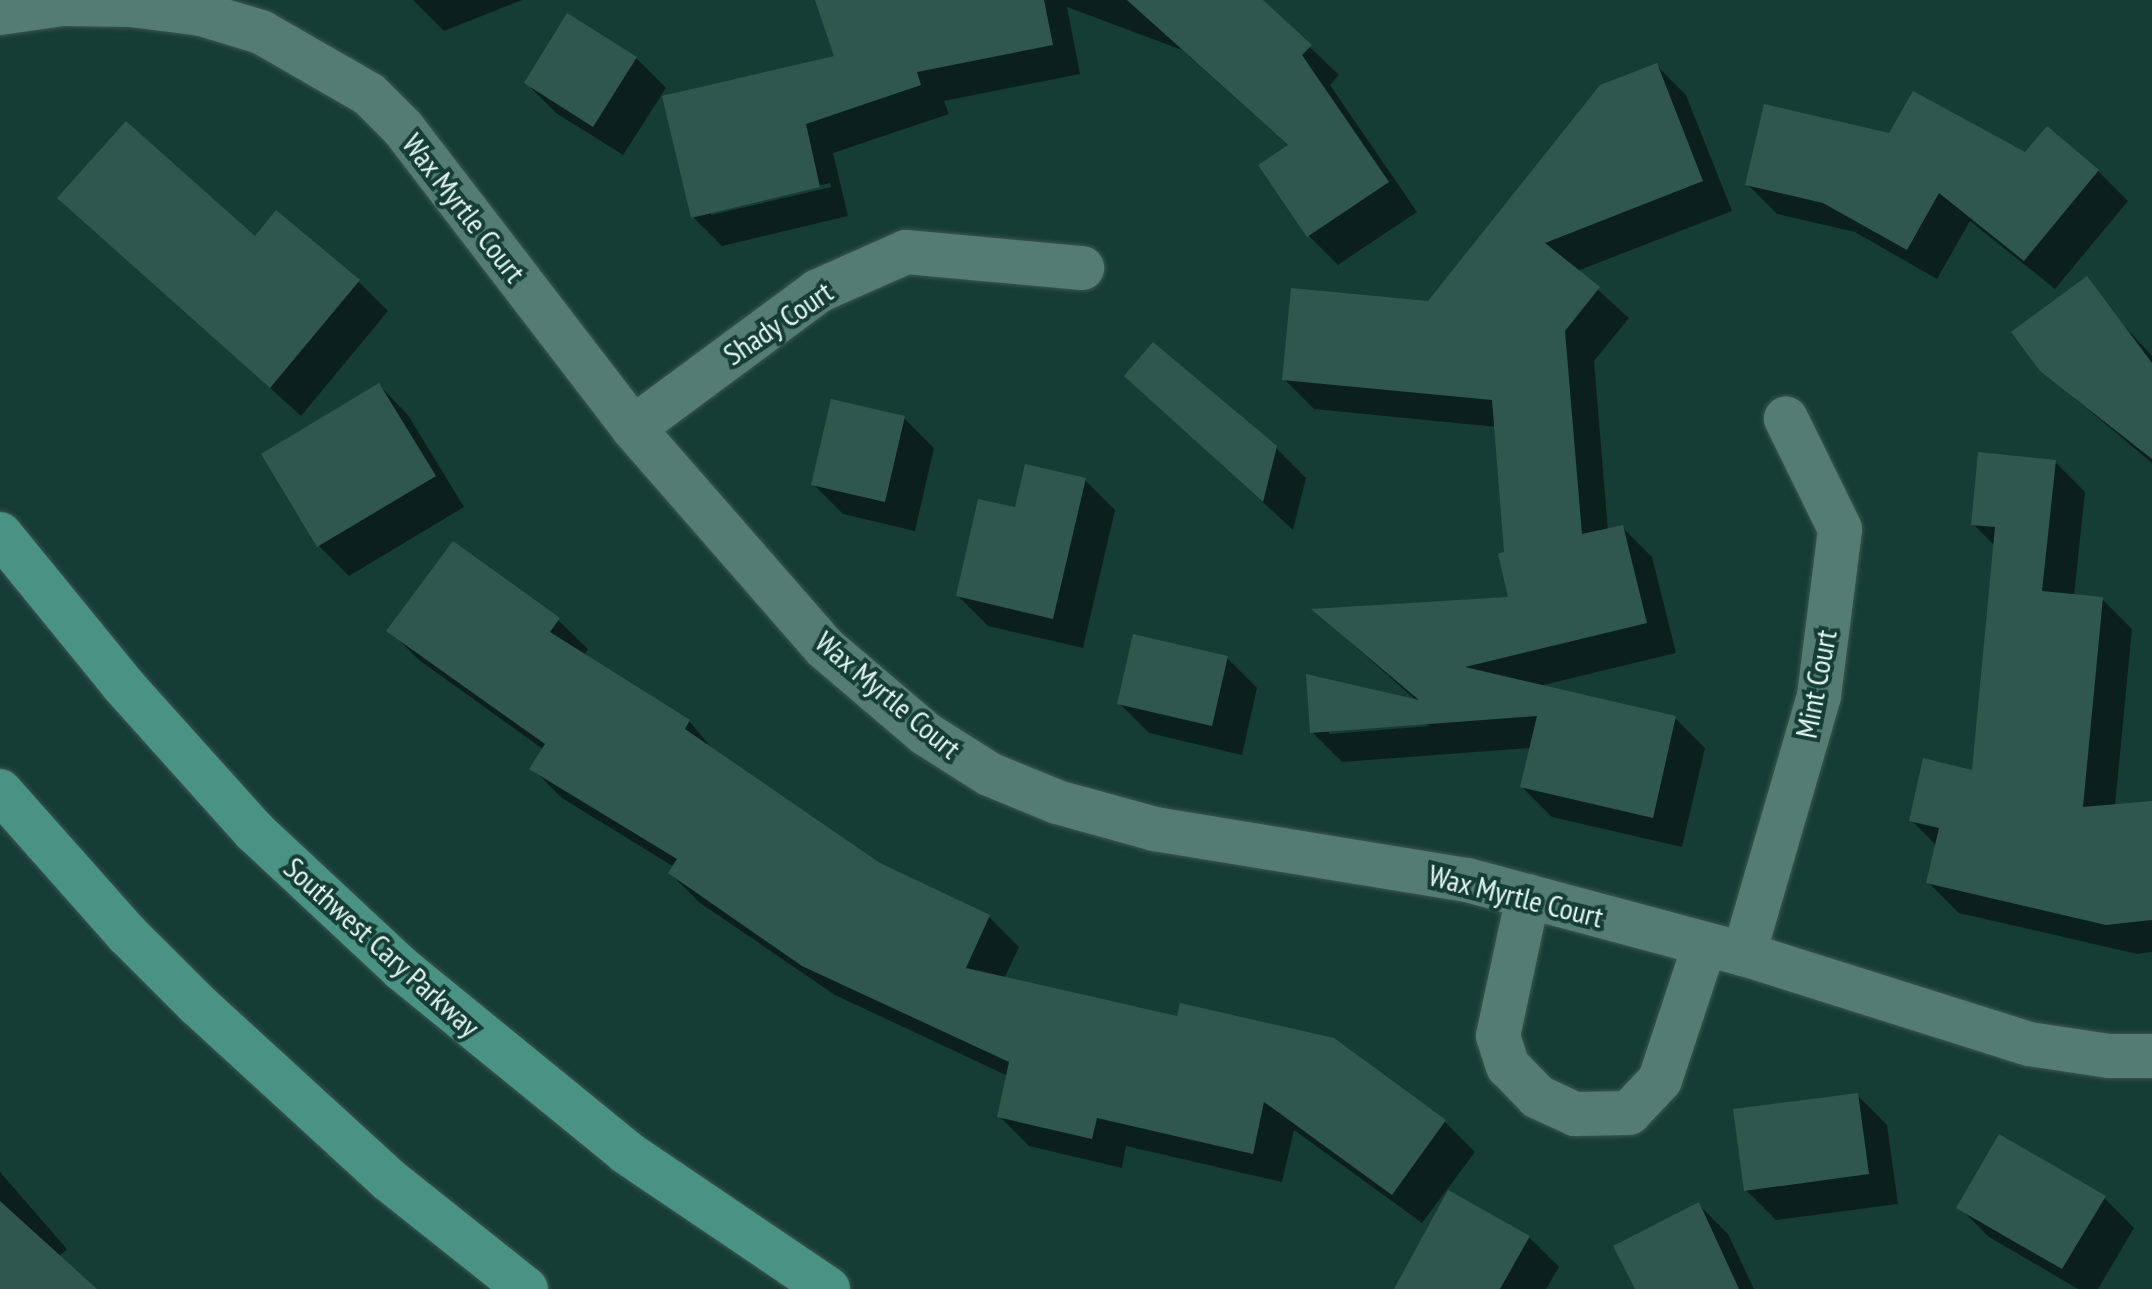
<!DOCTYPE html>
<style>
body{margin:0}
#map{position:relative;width:2152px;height:1289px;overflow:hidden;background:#163d35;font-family:"PT Sans Narrow",sans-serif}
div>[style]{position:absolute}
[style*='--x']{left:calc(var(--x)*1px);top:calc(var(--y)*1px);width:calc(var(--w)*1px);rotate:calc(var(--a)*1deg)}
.shadow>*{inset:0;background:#0007}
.building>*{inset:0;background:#30574e}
.roads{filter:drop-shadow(0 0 2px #3a5650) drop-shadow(0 0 2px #3a5650)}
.minor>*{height:44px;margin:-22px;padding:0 22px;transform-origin:22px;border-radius:22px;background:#547c72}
.primary>*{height:44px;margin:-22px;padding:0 22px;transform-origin:22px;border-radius:22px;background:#4a9384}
span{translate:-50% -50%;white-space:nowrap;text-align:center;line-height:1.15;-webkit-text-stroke:8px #163d35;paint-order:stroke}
.street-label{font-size:30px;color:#e4f9f3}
</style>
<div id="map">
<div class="shadow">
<div style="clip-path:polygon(413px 0,522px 0,444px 31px)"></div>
<div style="clip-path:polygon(evenodd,846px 0,1260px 0,1339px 75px,1330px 85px,1417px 212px,1338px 265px,1309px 236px,1261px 166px,1290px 147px,1182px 50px,1067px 7px,1080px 74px,944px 101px,949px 114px,833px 153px,848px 216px,722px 246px,693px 217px,837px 57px,846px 0,830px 183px,831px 187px,711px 215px,711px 211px,830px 183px)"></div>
<div style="clip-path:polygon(636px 58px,666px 88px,623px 155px,556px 113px,526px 83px)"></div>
<div style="clip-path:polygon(evenodd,1656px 65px,1686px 95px,1732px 211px,1577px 271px,1629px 318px,1594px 361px,1608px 530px,1622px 527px,1652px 557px,1676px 653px,1539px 686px,1675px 718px,1705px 748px,1682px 847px,1552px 817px,1522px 787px,1531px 748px,1342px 762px,1312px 732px,1418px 702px,1315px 611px,1511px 598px,1497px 427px,1314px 409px,1284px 379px,1429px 303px,1656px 65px,1422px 723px,1430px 726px,1329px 734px,1329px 730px,1422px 723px)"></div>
<div style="clip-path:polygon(1890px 135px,2026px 155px,2098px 171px,2128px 201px,2055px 289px,1970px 221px,1937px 279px,1855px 232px,1777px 214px,1747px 184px)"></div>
<div style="clip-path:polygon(60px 198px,358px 281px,388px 311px,301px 416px)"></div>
<div style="clip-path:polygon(2109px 309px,2152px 356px,2152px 463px,2041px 370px)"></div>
<div style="clip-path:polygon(379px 385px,408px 415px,464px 507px,349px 576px,319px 546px,264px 455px)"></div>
<div style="clip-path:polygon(1157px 405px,1275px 447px,1306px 478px,1293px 530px)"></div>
<div style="clip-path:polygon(904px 418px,934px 448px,915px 531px,843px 514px,813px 484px)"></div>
<div style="clip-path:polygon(2055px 462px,2085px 492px,2074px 596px,2102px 599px,2132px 629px,2115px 806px,2152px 803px,2152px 952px,2137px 954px,1959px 913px,1929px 883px,1937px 846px,1911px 820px,1974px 772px,1995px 546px,1973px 524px)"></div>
<div style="clip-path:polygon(1085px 480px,1115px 510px,1083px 648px,988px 626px,958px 596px,1017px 510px)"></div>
<div style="clip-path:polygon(558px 620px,588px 649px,584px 656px,689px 721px,717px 754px,879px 864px,989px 917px,1019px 947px,1004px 979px,1178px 1019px,1333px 1040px,1445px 1122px,1475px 1152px,1422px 1223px,1294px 1130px,1282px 1182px,1126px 1146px,1122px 1168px,1029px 1146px,999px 1116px,1008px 1076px,835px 995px,700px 903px,670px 873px,674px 867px,562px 798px,532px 768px,544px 750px,419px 660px,389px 630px)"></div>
<div style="clip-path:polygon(1227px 658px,1257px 688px,1242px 755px,1149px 733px,1119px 703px)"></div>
<div style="clip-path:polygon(1857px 1095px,1887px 1125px,1898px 1204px,1776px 1220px,1746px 1190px)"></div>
<div style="clip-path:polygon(0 1172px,67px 1249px,58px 1257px,94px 1289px,0 1289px)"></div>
<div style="clip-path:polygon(2104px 1198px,2134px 1228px,2098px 1289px,2078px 1289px,1989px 1237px,1959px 1207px)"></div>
<div style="clip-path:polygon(1698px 1204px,1728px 1234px,1754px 1289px,1637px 1289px)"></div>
<div style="clip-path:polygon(1529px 1237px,1559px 1267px,1546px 1289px,1396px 1289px)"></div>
</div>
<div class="building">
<div style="clip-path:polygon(815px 0,1044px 0,1053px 45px,917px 72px,921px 85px,806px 124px,820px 187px,691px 218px,662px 96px,834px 56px)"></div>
<div style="clip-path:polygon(1127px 0,1263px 0,1312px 45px,1302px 55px,1389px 182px,1307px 237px,1258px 165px,1288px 145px)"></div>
<div style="clip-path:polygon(567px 13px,637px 57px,593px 127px,524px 83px)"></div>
<div style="clip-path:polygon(1657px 63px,1703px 181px,1545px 243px,1600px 287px,1565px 331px,1582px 534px,1623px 525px,1647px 623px,1465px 667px,1676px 716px,1653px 818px,1520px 787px,1537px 716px,1310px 733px,1306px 674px,1419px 700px,1311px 609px,1508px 597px,1498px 554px,1504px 552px,1492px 400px,1282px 380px,1291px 288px,1428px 301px,1600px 85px)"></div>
<div style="clip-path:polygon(1913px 91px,2025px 152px,2047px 126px,2099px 170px,2024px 261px,1939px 193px,1907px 250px,1823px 203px,1745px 185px,1764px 104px,1889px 133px)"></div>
<div style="clip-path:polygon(126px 121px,255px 236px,276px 210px,360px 280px,270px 388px,57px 198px)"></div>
<div style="clip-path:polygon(2087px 276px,2152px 363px,2152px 459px,2040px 371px,2011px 332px)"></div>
<div style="clip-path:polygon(1153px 342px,1277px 446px,1263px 502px,1124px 376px)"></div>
<div style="clip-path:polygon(379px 383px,436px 476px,317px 547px,261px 454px)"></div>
<div style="clip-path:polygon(831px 399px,905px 416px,885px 502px,811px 485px)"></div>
<div style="clip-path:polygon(1978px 452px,2056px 460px,2042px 591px,2103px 597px,2083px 807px,2152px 801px,2152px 920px,2106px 925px,1926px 883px,1939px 828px,1909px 821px,1923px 758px,1972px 770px,1995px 527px,1971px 525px)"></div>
<div style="clip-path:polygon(1025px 464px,1086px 478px,1053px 619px,956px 596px,978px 499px,1015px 507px)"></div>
<div style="clip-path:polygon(453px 541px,560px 618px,550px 632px,690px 720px,685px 729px,880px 863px,990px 915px,966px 968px,1177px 1016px,1180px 1003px,1334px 1038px,1446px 1120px,1392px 1195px,1264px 1102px,1253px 1154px,1097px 1118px,1092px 1139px,997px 1117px,1009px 1062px,802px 966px,668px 873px,677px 859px,529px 769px,545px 744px,386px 631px)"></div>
<div style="clip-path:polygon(1133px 634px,1228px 656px,1212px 726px,1117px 704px)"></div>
<div style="clip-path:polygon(1858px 1093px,1869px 1174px,1744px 1191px,1733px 1109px)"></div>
<div style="clip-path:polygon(1999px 1134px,2106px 1196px,2062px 1269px,1956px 1208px)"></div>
<div style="clip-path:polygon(1448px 1190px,1530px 1236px,1500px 1289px,1394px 1289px)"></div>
<div style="clip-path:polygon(0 1201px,97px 1289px,0 1289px)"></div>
<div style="clip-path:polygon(1699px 1202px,1739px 1289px,1635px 1289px,1613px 1246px)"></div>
</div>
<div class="roads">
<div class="minor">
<div style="--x:0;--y:13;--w:63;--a:-8.3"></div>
<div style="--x:62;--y:4;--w:69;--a:0.8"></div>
<div style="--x:131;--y:5;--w:71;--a:7.3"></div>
<div style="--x:201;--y:14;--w:63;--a:16.7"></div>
<div style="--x:261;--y:32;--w:125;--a:29.9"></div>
<div style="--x:369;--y:94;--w:48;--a:45"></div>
<div style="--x:403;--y:128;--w:378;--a:52.5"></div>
<div style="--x:633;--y:428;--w:292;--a:48.9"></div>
<div style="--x:825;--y:648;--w:133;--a:40.4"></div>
<div style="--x:926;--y:734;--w:75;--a:32.4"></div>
<div style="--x:989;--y:774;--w:74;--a:22.4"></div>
<div style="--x:1057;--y:802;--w:102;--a:15.4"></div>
<div style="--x:1155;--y:829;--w:316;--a:9.3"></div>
<div style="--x:1467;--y:880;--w:287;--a:15"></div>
<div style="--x:1744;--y:954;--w:299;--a:17.5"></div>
<div style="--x:2029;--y:1044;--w:81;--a:8.5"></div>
<div style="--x:2109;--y:1056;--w:43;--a:0"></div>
<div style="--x:633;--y:428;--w:230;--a:-36.5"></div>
<div style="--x:818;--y:291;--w:96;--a:-23.9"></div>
<div style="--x:906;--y:252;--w:177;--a:5.2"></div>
<div style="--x:1528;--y:896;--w:143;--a:102.1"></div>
<div style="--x:1498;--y:1036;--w:32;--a:72"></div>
<div style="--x:1508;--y:1066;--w:43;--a:45.9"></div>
<div style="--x:1538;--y:1097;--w:41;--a:24.7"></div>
<div style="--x:1575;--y:1114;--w:54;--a:-1.1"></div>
<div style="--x:1629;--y:1113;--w:45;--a:-46.8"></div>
<div style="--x:1660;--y:1080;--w:143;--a:-71.7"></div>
<div style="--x:1744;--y:954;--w:269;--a:-73.8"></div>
<div style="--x:1819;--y:696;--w:168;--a:-82.8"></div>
<div style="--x:1840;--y:529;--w:123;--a:-116.1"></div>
</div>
<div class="primary">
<div style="--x:0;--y:534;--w:195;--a:50.8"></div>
<div style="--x:123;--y:685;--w:196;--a:48.1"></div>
<div style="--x:254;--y:831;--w:202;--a:43"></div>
<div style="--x:402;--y:969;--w:289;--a:39.2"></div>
<div style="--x:626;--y:1152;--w:244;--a:34.1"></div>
<div style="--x:0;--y:791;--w:191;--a:48.4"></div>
<div style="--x:127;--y:934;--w:99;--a:45"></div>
<div style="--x:197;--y:1004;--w:260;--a:42.5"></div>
<div style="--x:389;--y:1180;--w:175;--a:38.5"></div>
</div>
</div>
<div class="street-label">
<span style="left:464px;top:208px;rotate:52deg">Wax Myrtle Court</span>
<span style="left:778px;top:323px;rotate:-34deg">Shady Court</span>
<span style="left:1816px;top:684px;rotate:-79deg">Mint Court</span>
<span style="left:888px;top:695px;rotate:40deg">Wax Myrtle Court</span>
<span style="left:1516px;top:896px;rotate:14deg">Wax Myrtle Court</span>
<span style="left:382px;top:947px;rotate:42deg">Southwest Cary Parkway</span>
</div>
</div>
